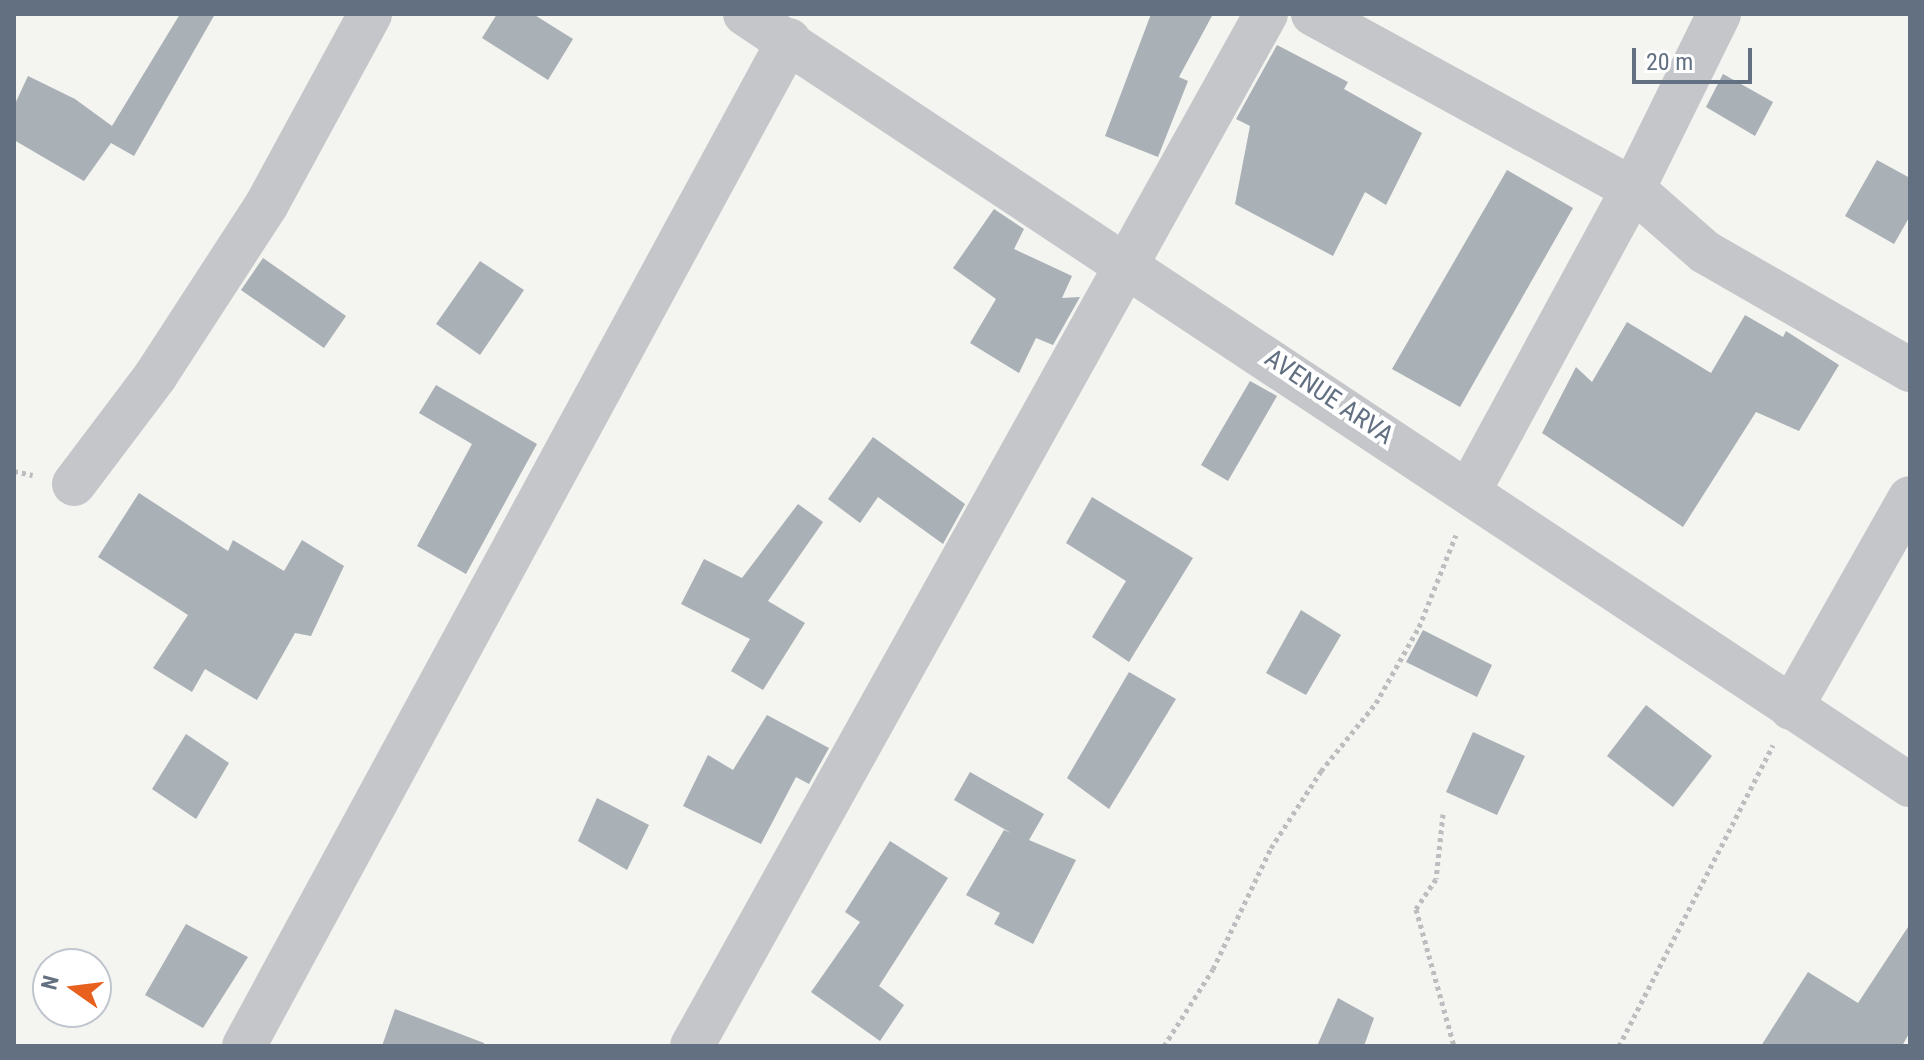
<!DOCTYPE html>
<style>
body{margin:0}
#map{position:relative;width:1924px;height:1060px;overflow:hidden;background:#f4f4f0;font-family:"Roboto Condensed",sans-serif}
div>[style]{position:absolute}
[style*='--x']{left:calc(var(--x)*1px);top:calc(var(--y)*1px);width:calc(var(--w)*1px);rotate:calc(var(--a)*1deg)}
.building>*{inset:0;background:#a9b0b6}
.path>*{height:5px;margin-top:-2.5px;transform-origin:0;background:repeating-linear-gradient(90deg,#bbbdbf 0 4px,transparent 0 8px)}
.street>*{height:44px;margin:-22px;padding:0 22px;transform-origin:22px;border-radius:22px;background:#c4c6ca}
span{translate:-50% -50%;white-space:nowrap;text-align:center;line-height:1.15;-webkit-text-stroke:8px #fff;paint-order:stroke}
.street-label{font-size:26px;color:#627082}
.frame{position:absolute;inset:0;border:16px solid #627082;pointer-events:none}
.north{position:absolute;left:32px;top:948px;width:80px;height:80px;box-sizing:border-box;background:#fff;border:2px solid #c0c6cd;border-radius:50%;rotate:284deg;font-size:22px;font-weight:700;line-height:32px;text-align:center;color:#627082}
.north::after{content:'';display:block;margin:auto;width:28px;height:36px;background:#e7601d;clip-path:polygon(50% 0,100% 100%,50% 72%,0 100%)}
.scale{position:absolute;left:1632px;top:48px;width:120px;height:36px;box-sizing:border-box;border:4px solid #627082;border-top:0;padding-left:10px;font-size:24px;line-height:28px;white-space:nowrap;color:#627082;-webkit-text-stroke:6px #fff;paint-order:stroke}
</style>
<div id="map">
<div class="building">
<div style="clip-path:polygon(180px 14px,215px 14px,134px 156px,111px 143px,84px 181px,14px 140px,14px 106px,28px 76px,75px 99px,112px 126px)"></div>
<div style="clip-path:polygon(497px 14px,533px 14px,573px 39px,548px 80px,482px 38px)"></div>
<div style="clip-path:polygon(1151px 14px,1213px 14px,1179px 77px,1188px 81px,1158px 157px,1105px 136px)"></div>
<div style="clip-path:polygon(1277px 45px,1348px 82px,1344px 89px,1422px 133px,1386px 205px,1365px 192px,1333px 256px,1235px 204px,1250px 126px,1236px 119px)"></div>
<div style="clip-path:polygon(1723px 74px,1773px 102px,1755px 136px,1706px 107px)"></div>
<div style="clip-path:polygon(1877px 160px,1910px 178px,1910px 216px,1894px 244px,1845px 216px)"></div>
<div style="clip-path:polygon(1507px 170px,1573px 208px,1460px 407px,1392px 369px)"></div>
<div style="clip-path:polygon(994px 209px,1024px 229px,1014px 249px,1072px 276px,1062px 298px,1080px 297px,1053px 345px,1036px 338px,1019px 373px,970px 343px,996px 299px,953px 268px)"></div>
<div style="clip-path:polygon(263px 258px,346px 316px,324px 348px,241px 290px)"></div>
<div style="clip-path:polygon(480px 261px,524px 290px,480px 355px,436px 324px)"></div>
<div style="clip-path:polygon(1745px 315px,1783px 337px,1786px 331px,1839px 365px,1799px 431px,1756px 412px,1683px 527px,1542px 433px,1576px 367px,1592px 382px,1627px 322px,1711px 373px)"></div>
<div style="clip-path:polygon(1250px 381px,1277px 396px,1228px 481px,1201px 465px)"></div>
<div style="clip-path:polygon(436px 385px,537px 444px,466px 574px,417px 546px,472px 444px,419px 413px)"></div>
<div style="clip-path:polygon(873px 437px,965px 504px,943px 544px,878px 497px,860px 523px,828px 499px)"></div>
<div style="clip-path:polygon(139px 493px,228px 551px,233px 540px,284px 571px,302px 540px,344px 566px,311px 636px,295px 633px,257px 700px,205px 669px,192px 692px,153px 668px,188px 615px,98px 557px)"></div>
<div style="clip-path:polygon(1092px 497px,1193px 558px,1129px 662px,1092px 637px,1126px 581px,1066px 543px)"></div>
<div style="clip-path:polygon(798px 504px,823px 522px,768px 601px,805px 623px,763px 690px,731px 671px,750px 639px,681px 604px,704px 559px,742px 578px)"></div>
<div style="clip-path:polygon(1301px 610px,1341px 635px,1306px 695px,1266px 673px)"></div>
<div style="clip-path:polygon(1423px 630px,1492px 665px,1477px 697px,1406px 662px)"></div>
<div style="clip-path:polygon(1129px 672px,1176px 699px,1109px 809px,1067px 778px)"></div>
<div style="clip-path:polygon(1646px 705px,1712px 756px,1673px 807px,1607px 756px)"></div>
<div style="clip-path:polygon(767px 715px,829px 748px,809px 784px,796px 777px,761px 844px,683px 806px,708px 755px,733px 770px)"></div>
<div style="clip-path:polygon(1473px 732px,1525px 756px,1497px 815px,1446px 792px)"></div>
<div style="clip-path:polygon(186px 734px,229px 763px,196px 819px,152px 789px)"></div>
<div style="clip-path:polygon(970px 772px,1044px 814px,1029px 840px,1076px 860px,1033px 944px,994px 924px,1000px 913px,966px 895px,1004px 830px,1011px 833px,954px 800px)"></div>
<div style="clip-path:polygon(597px 798px,649px 825px,627px 870px,578px 841px)"></div>
<div style="clip-path:polygon(890px 841px,948px 878px,879px 986px,904px 1005px,880px 1041px,811px 992px,860px 922px,845px 912px)"></div>
<div style="clip-path:polygon(186px 924px,248px 957px,203px 1028px,145px 995px)"></div>
<div style="clip-path:polygon(1910px 924px,1910px 1032px,1902px 1046px,1761px 1046px,1808px 972px,1858px 1003px)"></div>
<div style="clip-path:polygon(1338px 998px,1374px 1018px,1364px 1046px,1317px 1046px)"></div>
<div style="clip-path:polygon(395px 1009px,484px 1043px,484px 1046px,382px 1046px)"></div>
</div>
<div class="path">
<div style="--x:14;--y:471;--w:19;--a:12"></div>
<div style="--x:1443;--y:814;--w:65;--a:96.1"></div>
<div style="--x:1436;--y:879;--w:36;--a:124"></div>
<div style="--x:1416;--y:909;--w:142;--a:74.5"></div>
<div style="--x:1164;--y:1046;--w:91;--a:-57.5"></div>
<div style="--x:1213;--y:969;--w:134;--a:-64.4"></div>
<div style="--x:1271;--y:848;--w:92;--a:-57"></div>
<div style="--x:1321;--y:771;--w:87;--a:-51"></div>
<div style="--x:1376;--y:703;--w:87;--a:-60.5"></div>
<div style="--x:1419;--y:627;--w:99;--a:-68.1"></div>
<div style="--x:1619;--y:1046;--w:338;--a:-62.9"></div>
</div>
<div class="street">
<div style="--x:745;--y:14;--w:1397;--a:33.5"></div>
<div style="--x:1313;--y:14;--w:365;--a:28.7"></div>
<div style="--x:1633;--y:189;--w:96;--a:41.2"></div>
<div style="--x:1705;--y:252;--w:237;--a:29.9"></div>
<div style="--x:74;--y:484;--w:136;--a:-53"></div>
<div style="--x:156;--y:375;--w:204;--a:-57"></div>
<div style="--x:267;--y:204;--w:216;--a:-61.5"></div>
<div style="--x:1469;--y:491;--w:344;--a:-61.5"></div>
<div style="--x:1633;--y:189;--w:195;--a:-63.8"></div>
<div style="--x:1791;--y:708;--w:241;--a:-60.5"></div>
<div style="--x:244;--y:1046;--w:1144;--a:-61.55"></div>
<div style="--x:692;--y:1046;--w:1181;--a:-60.92"></div>
</div>
<div class="street-label">
<span style="left:1329px;top:397px;rotate:34deg">AVENUE ARVA</span>
</div>
<div class="frame"></div>
<div class="north">N</div>
<div class="scale">20 m</div>
</div>
